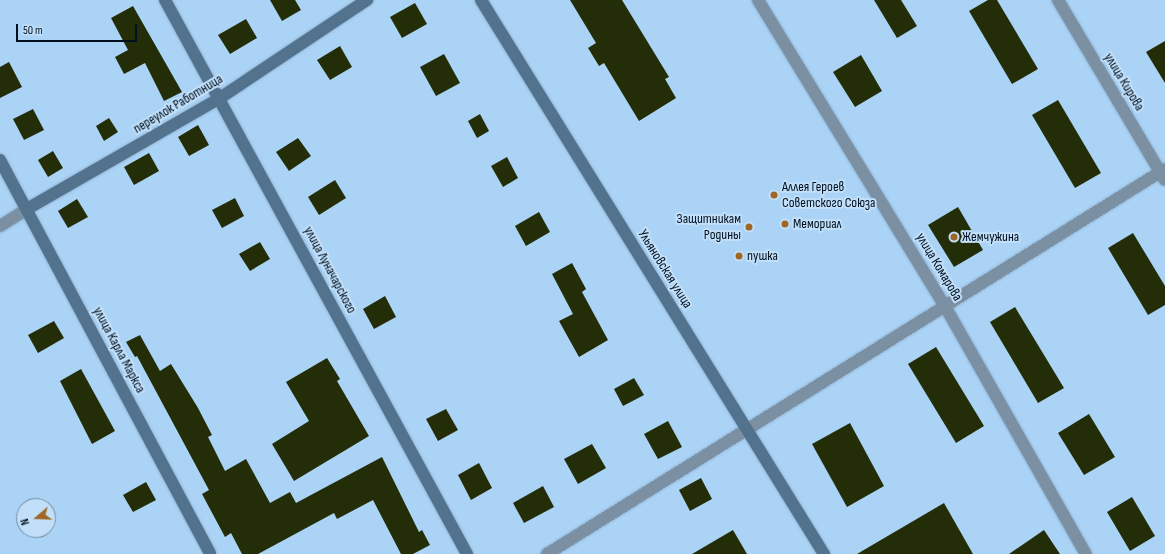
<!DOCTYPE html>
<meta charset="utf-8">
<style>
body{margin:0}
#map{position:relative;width:1165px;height:554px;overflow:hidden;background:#abd3f6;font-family:"Sofia Sans Condensed",sans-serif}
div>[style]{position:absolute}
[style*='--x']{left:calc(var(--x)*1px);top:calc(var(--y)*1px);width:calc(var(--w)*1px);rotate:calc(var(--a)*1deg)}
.building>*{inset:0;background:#232e08}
.roads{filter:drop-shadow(0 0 1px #8cb0cf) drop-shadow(0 0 1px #8cb0cf)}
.street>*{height:12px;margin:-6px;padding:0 6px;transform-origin:6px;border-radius:6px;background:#7c90a3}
.secondary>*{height:12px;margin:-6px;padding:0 6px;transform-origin:6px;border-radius:6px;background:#53728d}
.dots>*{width:11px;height:11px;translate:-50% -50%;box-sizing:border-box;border:2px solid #c1dff9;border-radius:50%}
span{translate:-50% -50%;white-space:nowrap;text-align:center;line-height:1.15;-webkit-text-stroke:4px #c1dff9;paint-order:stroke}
.street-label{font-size:14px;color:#01101f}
.poi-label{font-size:14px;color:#01101f}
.left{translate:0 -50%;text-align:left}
.right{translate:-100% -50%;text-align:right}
.north{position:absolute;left:16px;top:498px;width:40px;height:40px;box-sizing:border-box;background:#c1dff9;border:1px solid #748ca2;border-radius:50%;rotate:251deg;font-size:11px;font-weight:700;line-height:16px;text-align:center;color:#01101f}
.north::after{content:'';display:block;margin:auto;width:14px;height:18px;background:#a06625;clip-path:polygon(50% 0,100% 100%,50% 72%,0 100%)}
.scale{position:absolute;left:16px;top:24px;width:121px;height:18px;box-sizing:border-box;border:2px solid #01101f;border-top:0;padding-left:5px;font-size:12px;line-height:14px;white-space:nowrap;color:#01101f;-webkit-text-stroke:3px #c1dff9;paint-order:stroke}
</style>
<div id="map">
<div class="building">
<div style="clip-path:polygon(270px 0,295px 0,301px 10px,282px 21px)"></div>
<div style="clip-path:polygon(570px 0,622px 0,669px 77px,665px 79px,676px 98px,639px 121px,604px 63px,599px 66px,588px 48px,596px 43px)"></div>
<div style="clip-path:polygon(874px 0,901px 0,917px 26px,897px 38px)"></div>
<div style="clip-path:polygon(988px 0,997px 0,1038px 69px,1012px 84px,969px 11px)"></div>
<div style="clip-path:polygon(415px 3px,427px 24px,402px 38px,390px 17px)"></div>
<div style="clip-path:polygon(133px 6px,182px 92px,164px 101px,145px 63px,124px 74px,115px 57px,128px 50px,111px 18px)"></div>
<div style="clip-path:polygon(246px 19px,257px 38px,230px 54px,218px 35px)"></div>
<div style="clip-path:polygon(1165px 41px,1165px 83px,1146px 52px)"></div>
<div style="clip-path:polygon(340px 46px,352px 67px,330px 80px,317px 60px)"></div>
<div style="clip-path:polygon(444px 54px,460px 83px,436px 96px,420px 67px)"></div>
<div style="clip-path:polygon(861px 55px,882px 91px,855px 107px,833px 72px)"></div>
<div style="clip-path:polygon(9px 62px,22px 87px,0 98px,0 67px)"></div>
<div style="clip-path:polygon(1058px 100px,1101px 173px,1075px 188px,1032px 115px)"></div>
<div style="clip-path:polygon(33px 109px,44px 130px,24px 140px,13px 119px)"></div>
<div style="clip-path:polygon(480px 114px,489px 131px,477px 138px,468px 121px)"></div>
<div style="clip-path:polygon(109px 118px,118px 132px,104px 141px,96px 126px)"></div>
<div style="clip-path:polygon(198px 125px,209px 145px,189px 156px,178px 137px)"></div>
<div style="clip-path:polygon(298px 138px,311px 156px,289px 171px,276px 152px)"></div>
<div style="clip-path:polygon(53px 151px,63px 168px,48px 177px,38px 160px)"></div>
<div style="clip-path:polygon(149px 153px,159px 171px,134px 185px,124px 167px)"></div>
<div style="clip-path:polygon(507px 157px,518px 178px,503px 187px,491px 166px)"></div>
<div style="clip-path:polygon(335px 180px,346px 198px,319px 215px,308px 197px)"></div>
<div style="clip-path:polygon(235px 198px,244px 216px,222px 228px,212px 210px)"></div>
<div style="clip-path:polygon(77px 199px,88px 217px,68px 228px,58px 211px)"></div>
<div style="clip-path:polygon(958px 207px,983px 250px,954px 267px,928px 225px)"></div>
<div style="clip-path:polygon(539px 212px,550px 232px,526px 246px,515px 226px)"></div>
<div style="clip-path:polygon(1133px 233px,1165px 286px,1165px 305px,1148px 315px,1108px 248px)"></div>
<div style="clip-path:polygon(260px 242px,270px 259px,250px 271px,239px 254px)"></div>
<div style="clip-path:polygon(572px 263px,586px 289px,582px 292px,608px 340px,579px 357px,559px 321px,573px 314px,552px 274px)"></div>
<div style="clip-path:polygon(385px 296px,396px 317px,374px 329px,363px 309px)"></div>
<div style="clip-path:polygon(1015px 307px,1064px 388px,1038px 403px,990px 322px)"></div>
<div style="clip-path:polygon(54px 321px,64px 338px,38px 353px,28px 335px)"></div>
<div style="clip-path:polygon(140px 335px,160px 371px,171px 364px,198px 408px,212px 435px,208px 437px,225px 471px,246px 459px,270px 503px,290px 492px,296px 503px,382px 457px,419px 532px,422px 530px,430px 545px,413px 554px,401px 554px,373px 500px,337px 519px,334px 513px,258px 554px,242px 554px,231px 533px,225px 537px,202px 494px,209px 490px,137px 356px,135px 357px,126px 342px)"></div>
<div style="clip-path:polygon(936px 347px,984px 426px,956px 443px,908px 364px)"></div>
<div style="clip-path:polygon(327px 358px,340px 379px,337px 381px,369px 436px,294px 481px,272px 444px,309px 421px,286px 382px)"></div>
<div style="clip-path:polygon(81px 369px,115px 431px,92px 444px,60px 381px)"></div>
<div style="clip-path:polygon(634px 378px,644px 395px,623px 406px,614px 389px)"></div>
<div style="clip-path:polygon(446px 409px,458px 430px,438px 441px,426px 419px)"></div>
<div style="clip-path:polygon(1089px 414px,1115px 457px,1084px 475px,1058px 433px)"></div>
<div style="clip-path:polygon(668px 421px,682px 447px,658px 459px,644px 434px)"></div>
<div style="clip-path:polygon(850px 423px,884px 486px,847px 507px,812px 444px)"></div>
<div style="clip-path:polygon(592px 444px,606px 468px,578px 484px,564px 459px)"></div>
<div style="clip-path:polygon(479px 463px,492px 488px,471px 500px,458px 475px)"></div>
<div style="clip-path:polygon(701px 478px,712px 499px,690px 511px,679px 490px)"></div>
<div style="clip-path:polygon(146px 482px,156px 500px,133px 512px,123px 495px)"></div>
<div style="clip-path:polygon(543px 486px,554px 507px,524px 523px,513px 503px)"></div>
<div style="clip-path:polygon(1132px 497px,1155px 536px,1130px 551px,1107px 512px)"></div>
<div style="clip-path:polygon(944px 503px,973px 554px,857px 554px)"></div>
<div style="clip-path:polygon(733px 530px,747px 554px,692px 554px)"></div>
<div style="clip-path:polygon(1044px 530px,1060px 554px,1009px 554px)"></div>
</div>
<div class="roads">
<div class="street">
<div style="--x:758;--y:0;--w:361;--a:58.6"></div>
<div style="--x:946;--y:308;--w:283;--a:60.4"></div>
<div style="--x:1058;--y:0;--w:209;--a:59.3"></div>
<div style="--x:0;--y:226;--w:32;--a:-32"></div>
<div style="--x:547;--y:554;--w:728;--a:-31.92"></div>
</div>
<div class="secondary">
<div style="--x:165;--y:0;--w:631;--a:61.4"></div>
<div style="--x:481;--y:0;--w:652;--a:58.24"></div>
<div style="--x:0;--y:160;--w:446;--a:61.9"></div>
<div style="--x:27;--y:209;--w:223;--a:-29.9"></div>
<div style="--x:220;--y:98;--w:177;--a:-33.7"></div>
</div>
</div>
<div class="dots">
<div style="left:774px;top:195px;background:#a06625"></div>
<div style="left:785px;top:224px;background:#a06625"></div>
<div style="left:749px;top:227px;background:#a06625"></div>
<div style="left:954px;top:237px;background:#a06625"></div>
<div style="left:739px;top:256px;background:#a06625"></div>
</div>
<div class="street-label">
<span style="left:1124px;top:82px;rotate:59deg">улица Кирова</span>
<span style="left:178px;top:104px;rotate:-31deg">переулок Работница</span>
<span style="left:939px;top:267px;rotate:59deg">улица Комарова</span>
<span style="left:665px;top:269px;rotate:58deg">Ульяновская улица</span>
<span style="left:330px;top:270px;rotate:62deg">улица Луначарского</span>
<span style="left:119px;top:350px;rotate:62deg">улица Карла Маркса</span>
</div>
<div class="poi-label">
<span class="left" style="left:782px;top:195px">Аллея Героев<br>Советского Союза</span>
<span class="right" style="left:741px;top:227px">Защитникам<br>Родины</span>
<span class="left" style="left:793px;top:224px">Мемориал</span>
<span class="left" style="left:962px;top:237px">Жемчужина</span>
<span class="left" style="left:747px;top:256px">пушка</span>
</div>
<div class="north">N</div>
<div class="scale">50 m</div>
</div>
